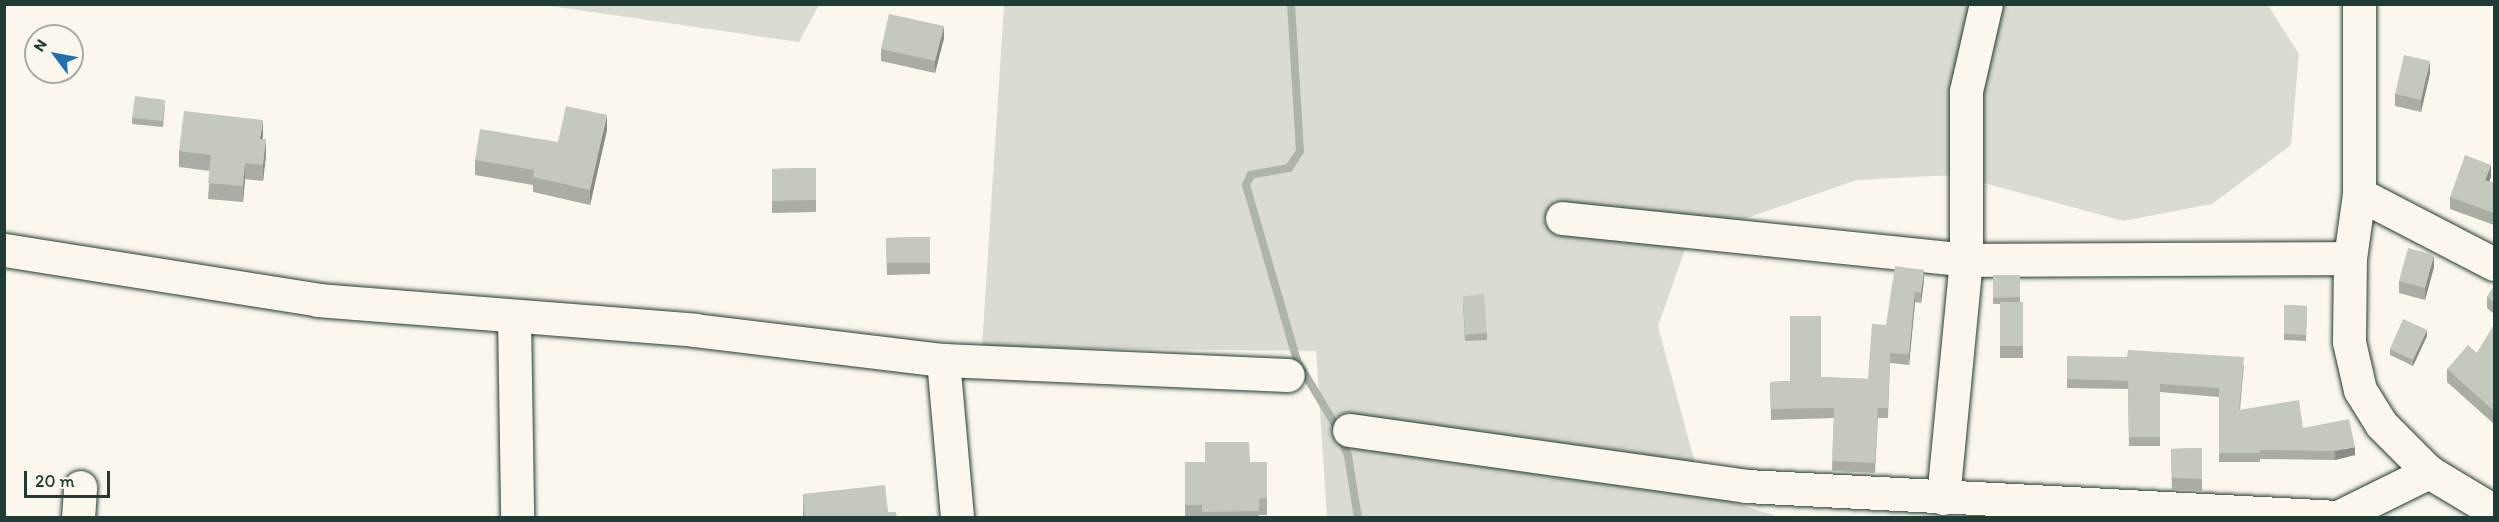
<!DOCTYPE html>
<style>
body{margin:0}
#map{position:relative;width:2499px;height:522px;overflow:hidden;background:#fbf7ec;font-family:Itim,sans-serif}
div>[style]{position:absolute}
[style*='--x']{left:calc(var(--x)*1px);top:calc(var(--y)*1px);width:calc(var(--w)*1px);rotate:calc(var(--a)*1deg)}
.green>*{inset:0;background:#dbdcd1}
.stream>*{height:8px;margin:-4px;padding:0 4px;transform-origin:4px;border-radius:4px;background:#adb4aa}
.roads{filter:drop-shadow(0 0 2px #1f3d34) drop-shadow(0 0 2px #1f3d34)}
.minor>*{height:33px;margin:-16.5px;padding:0 16.5px;transform-origin:16.5px;border-radius:16.5px;background:#fbf7ec}
.wall>*{inset:0;background:#a9ada3}
.shaded-wall>*{inset:0;background:#898d85}
.building>*{inset:0;background:#c4c9be}
span{translate:-50% -50%;white-space:nowrap;text-align:center;line-height:1.15;-webkit-text-stroke:6px #fbf7ec;paint-order:stroke}
.frame{position:absolute;inset:0;border:6px solid #1f3d34;pointer-events:none}
.north{position:absolute;left:24px;top:24px;width:60px;height:60px;box-sizing:border-box;background:#fbf7ec;border:2px solid #a3ada2;border-radius:50%;rotate:302deg;font-size:16px;font-weight:700;line-height:24px;text-align:center;color:#1f3d34}
.north::after{content:'';display:block;margin:auto;width:21px;height:27px;background:#1f6fb2;clip-path:polygon(50% 0,100% 100%,50% 72%,0 100%)}
.scale{position:absolute;left:24px;top:471px;width:86px;height:27px;box-sizing:border-box;border:3px solid #1f3d34;border-top:0;padding-left:8px;font-size:18px;line-height:21px;white-space:nowrap;color:#1f3d34;-webkit-text-stroke:4px #fbf7ec;paint-order:stroke}
</style>
<div id="map">
<div class="green">
<div style="clip-path:polygon(2267px 4px,2299px 54px,2291px 145px,2212px 204px,2123px 221px,1955px 175px,1857px 180px,1689px 238px,1658px 326px,1703px 493px,1779px 517px,1327px 517px,1316px 351px,982px 347px,1004px 5px)"></div>
<div style="clip-path:polygon(544px 5px,819px 5px,799px 42px)"></div>
</div>
<div class="stream">
<div style="--x:1291;--y:4;--w:147;--a:86.5"></div>
<div style="--x:1300;--y:151;--w:20;--a:123"></div>
<div style="--x:1289;--y:168;--w:39;--a:170"></div>
<div style="--x:1251;--y:175;--w:11;--a:117"></div>
<div style="--x:1246;--y:185;--w:183;--a:73.8"></div>
<div style="--x:1297;--y:361;--w:76;--a:59"></div>
<div style="--x:1336;--y:426;--w:32;--a:68"></div>
<div style="--x:1348;--y:456;--w:63;--a:80.8"></div>
</div>
<div class="roads">
<div class="minor">
<div style="--x:2359;--y:4;--w:190;--a:90"></div>
<div style="--x:2359;--y:194;--w:65;--a:98"></div>
<div style="--x:2350;--y:258;--w:84;--a:90.7"></div>
<div style="--x:2349;--y:342;--w:49;--a:77.1"></div>
<div style="--x:2360;--y:390;--w:40;--a:58"></div>
<div style="--x:2381;--y:424;--w:68;--a:45"></div>
<div style="--x:2429;--y:472;--w:76;--a:31"></div>
<div style="--x:2359;--y:194;--w:152;--a:27.4"></div>
<div style="--x:1562;--y:218;--w:406;--a:5.9"></div>
<div style="--x:1966;--y:260;--w:384;--a:-0.3"></div>
<div style="--x:4;--y:250;--w:318;--a:9"></div>
<div style="--x:318;--y:300;--w:378;--a:4.5"></div>
<div style="--x:695;--y:330;--w:250;--a:6.9"></div>
<div style="--x:943;--y:360;--w:345;--a:2.5"></div>
<div style="--x:514;--y:316;--w:202;--a:89.1"></div>
<div style="--x:943;--y:360;--w:159;--a:84.9"></div>
<div style="--x:1349;--y:430;--w:401;--a:8"></div>
<div style="--x:1746;--y:486;--w:593;--a:3"></div>
<div style="--x:2338;--y:517;--w:102;--a:-26.3"></div>
<div style="--x:1943;--y:498;--w:239;--a:-84.5"></div>
<div style="--x:1966;--y:260;--w:169;--a:-90"></div>
<div style="--x:1966;--y:91;--w:89;--a:-77.1"></div>
<div style="--x:78;--y:518;--w:31;--a:-86"></div>
</div>
</div>
<div class="wall">
<div style="clip-path:polygon(944px 38px,935px 73px,881px 61px,881px 49px)"></div>
<div style="clip-path:polygon(2430px 73px,2421px 112px,2395px 106px,2395px 94px)"></div>
<div style="clip-path:polygon(165px 106px,163px 127px,132px 124px,132px 118px)"></div>
<div style="clip-path:polygon(607px 130px,590px 205px,533px 192px,533px 185px,475px 175px,475px 160px,558px 142px)"></div>
<div style="clip-path:polygon(263px 136px,262px 139px,266px 155px,263px 181px,245px 179px,243px 202px,208px 199px,210px 171px,179px 167px,179px 151px)"></div>
<div style="clip-path:polygon(816px 168px,816px 212px,772px 213px,772px 169px)"></div>
<div style="clip-path:polygon(2491px 177px,2489px 181px,2494px 183px,2494px 225px,2450px 209px,2450px 197px)"></div>
<div style="clip-path:polygon(930px 237px,930px 274px,887px 275px,886px 238px)"></div>
<div style="clip-path:polygon(2434px 267px,2425px 300px,2399px 293px,2399px 281px)"></div>
<div style="clip-path:polygon(1993px 275px,2020px 275px,2020px 302px,2023px 302px,2023px 358px,2000px 358px,2000px 304px,1993px 304px)"></div>
<div style="clip-path:polygon(1924px 280px,1921px 303px,1915px 302px,1909px 365px,1890px 363px,1888px 418px,1878px 418px,1875px 473px,1832px 471px,1834px 418px,1771px 420px,1770px 382px,1790px 381px,1821px 377px,1868px 379px,1886px 325px)"></div>
<div style="clip-path:polygon(2494px 286px,2494px 314px,2487px 308px,2487px 297px)"></div>
<div style="clip-path:polygon(1463px 303px,1487px 333px,1487px 340px,1465px 341px)"></div>
<div style="clip-path:polygon(2284px 305px,2307px 306px,2306px 341px,2284px 340px)"></div>
<div style="clip-path:polygon(2494px 325px,2494px 424px,2447px 382px,2447px 369px,2477px 353px)"></div>
<div style="clip-path:polygon(2427px 336px,2413px 366px,2390px 355px,2390px 349px)"></div>
<div style="clip-path:polygon(2067px 356px,2244px 365px,2240px 410px,2303px 428px,2355px 455px,2335px 460px,2260px 459px,2260px 462px,2219px 462px,2219px 397px,2160px 392px,2160px 446px,2129px 446px,2128px 389px,2067px 388px)"></div>
<div style="clip-path:polygon(2202px 448px,2202px 491px,2172px 490px,2171px 449px)"></div>
<div style="clip-path:polygon(1185px 462px,1267px 462px,1267px 515px,1259px 515px,1259px 518px,1185px 518px)"></div>
<div style="clip-path:polygon(803px 494px,888px 512px,897px 518px,803px 518px)"></div>
</div>
<div class="shaded-wall">
<div style="clip-path:polygon(944px 26px,944px 38px,935px 73px,935px 61px)"></div>
<div style="clip-path:polygon(2430px 61px,2430px 73px,2421px 112px,2421px 100px)"></div>
<div style="clip-path:polygon(607px 115px,607px 130px,590px 205px,590px 190px)"></div>
<div style="clip-path:polygon(263px 120px,263px 136px,260px 155px,260px 139px)"></div>
<div style="clip-path:polygon(266px 139px,266px 155px,263px 181px,263px 165px)"></div>
<div style="clip-path:polygon(245px 163px,245px 179px,243px 202px,243px 186px)"></div>
<div style="clip-path:polygon(2491px 165px,2491px 177px,2485px 192px,2485px 180px)"></div>
<div style="clip-path:polygon(2434px 255px,2434px 267px,2425px 300px,2425px 288px)"></div>
<div style="clip-path:polygon(1924px 270px,1924px 280px,1921px 303px,1921px 293px)"></div>
<div style="clip-path:polygon(1915px 292px,1915px 302px,1909px 365px,1909px 354px)"></div>
<div style="clip-path:polygon(2427px 330px,2427px 336px,2413px 366px,2413px 360px)"></div>
<div style="clip-path:polygon(2355px 447px,2355px 455px,2335px 460px,2335px 451px)"></div>
</div>
<div class="building">
<div style="clip-path:polygon(889px 14px,944px 26px,935px 61px,881px 49px)"></div>
<div style="clip-path:polygon(2404px 55px,2430px 61px,2421px 100px,2395px 94px)"></div>
<div style="clip-path:polygon(135px 96px,165px 100px,163px 121px,132px 118px)"></div>
<div style="clip-path:polygon(566px 106px,607px 115px,590px 190px,533px 177px,534px 170px,475px 160px,480px 129px,558px 142px)"></div>
<div style="clip-path:polygon(184px 111px,263px 120px,260px 139px,266px 139px,263px 165px,245px 163px,243px 186px,208px 183px,211px 155px,179px 151px)"></div>
<div style="clip-path:polygon(2465px 155px,2491px 165px,2485px 180px,2494px 183px,2494px 213px,2450px 197px)"></div>
<div style="clip-path:polygon(816px 168px,816px 200px,772px 201px,772px 169px)"></div>
<div style="clip-path:polygon(930px 237px,930px 263px,887px 263px,886px 238px)"></div>
<div style="clip-path:polygon(2408px 248px,2434px 255px,2425px 288px,2399px 281px)"></div>
<div style="clip-path:polygon(1895px 266px,1924px 270px,1921px 293px,1915px 292px,1909px 354px,1890px 353px,1888px 408px,1878px 408px,1875px 463px,1832px 461px,1834px 408px,1771px 409px,1770px 382px,1790px 381px,1790px 316px,1821px 316px,1821px 377px,1868px 379px,1872px 324px,1886px 325px)"></div>
<div style="clip-path:polygon(1993px 275px,2020px 275px,2020px 297px,1993px 298px)"></div>
<div style="clip-path:polygon(2494px 286px,2494px 302px,2487px 297px)"></div>
<div style="clip-path:polygon(1484px 294px,1487px 333px,1465px 335px,1463px 296px)"></div>
<div style="clip-path:polygon(2000px 302px,2023px 302px,2023px 346px,2000px 346px)"></div>
<div style="clip-path:polygon(2284px 305px,2307px 306px,2306px 335px,2284px 334px)"></div>
<div style="clip-path:polygon(2403px 319px,2427px 330px,2413px 360px,2390px 349px)"></div>
<div style="clip-path:polygon(2494px 325px,2494px 411px,2447px 369px,2468px 345px,2477px 353px)"></div>
<div style="clip-path:polygon(2128px 350px,2244px 357px,2239px 410px,2299px 400px,2303px 428px,2349px 419px,2355px 447px,2335px 451px,2260px 450px,2260px 453px,2219px 453px,2219px 388px,2160px 384px,2160px 437px,2129px 437px,2128px 381px,2067px 379px,2067px 356px,2127px 357px)"></div>
<div style="clip-path:polygon(1205px 442px,1249px 442px,1250px 462px,1267px 462px,1267px 498px,1259px 499px,1259px 511px,1202px 512px,1202px 505px,1185px 505px,1185px 462px,1205px 462px)"></div>
<div style="clip-path:polygon(2202px 448px,2202px 479px,2172px 478px,2171px 449px)"></div>
<div style="clip-path:polygon(885px 485px,888px 512px,896px 512px,897px 518px,805px 518px,803px 494px)"></div>
</div>
<div class="frame"></div>
<div class="north">N</div>
<div class="scale">20 m</div>
</div>
